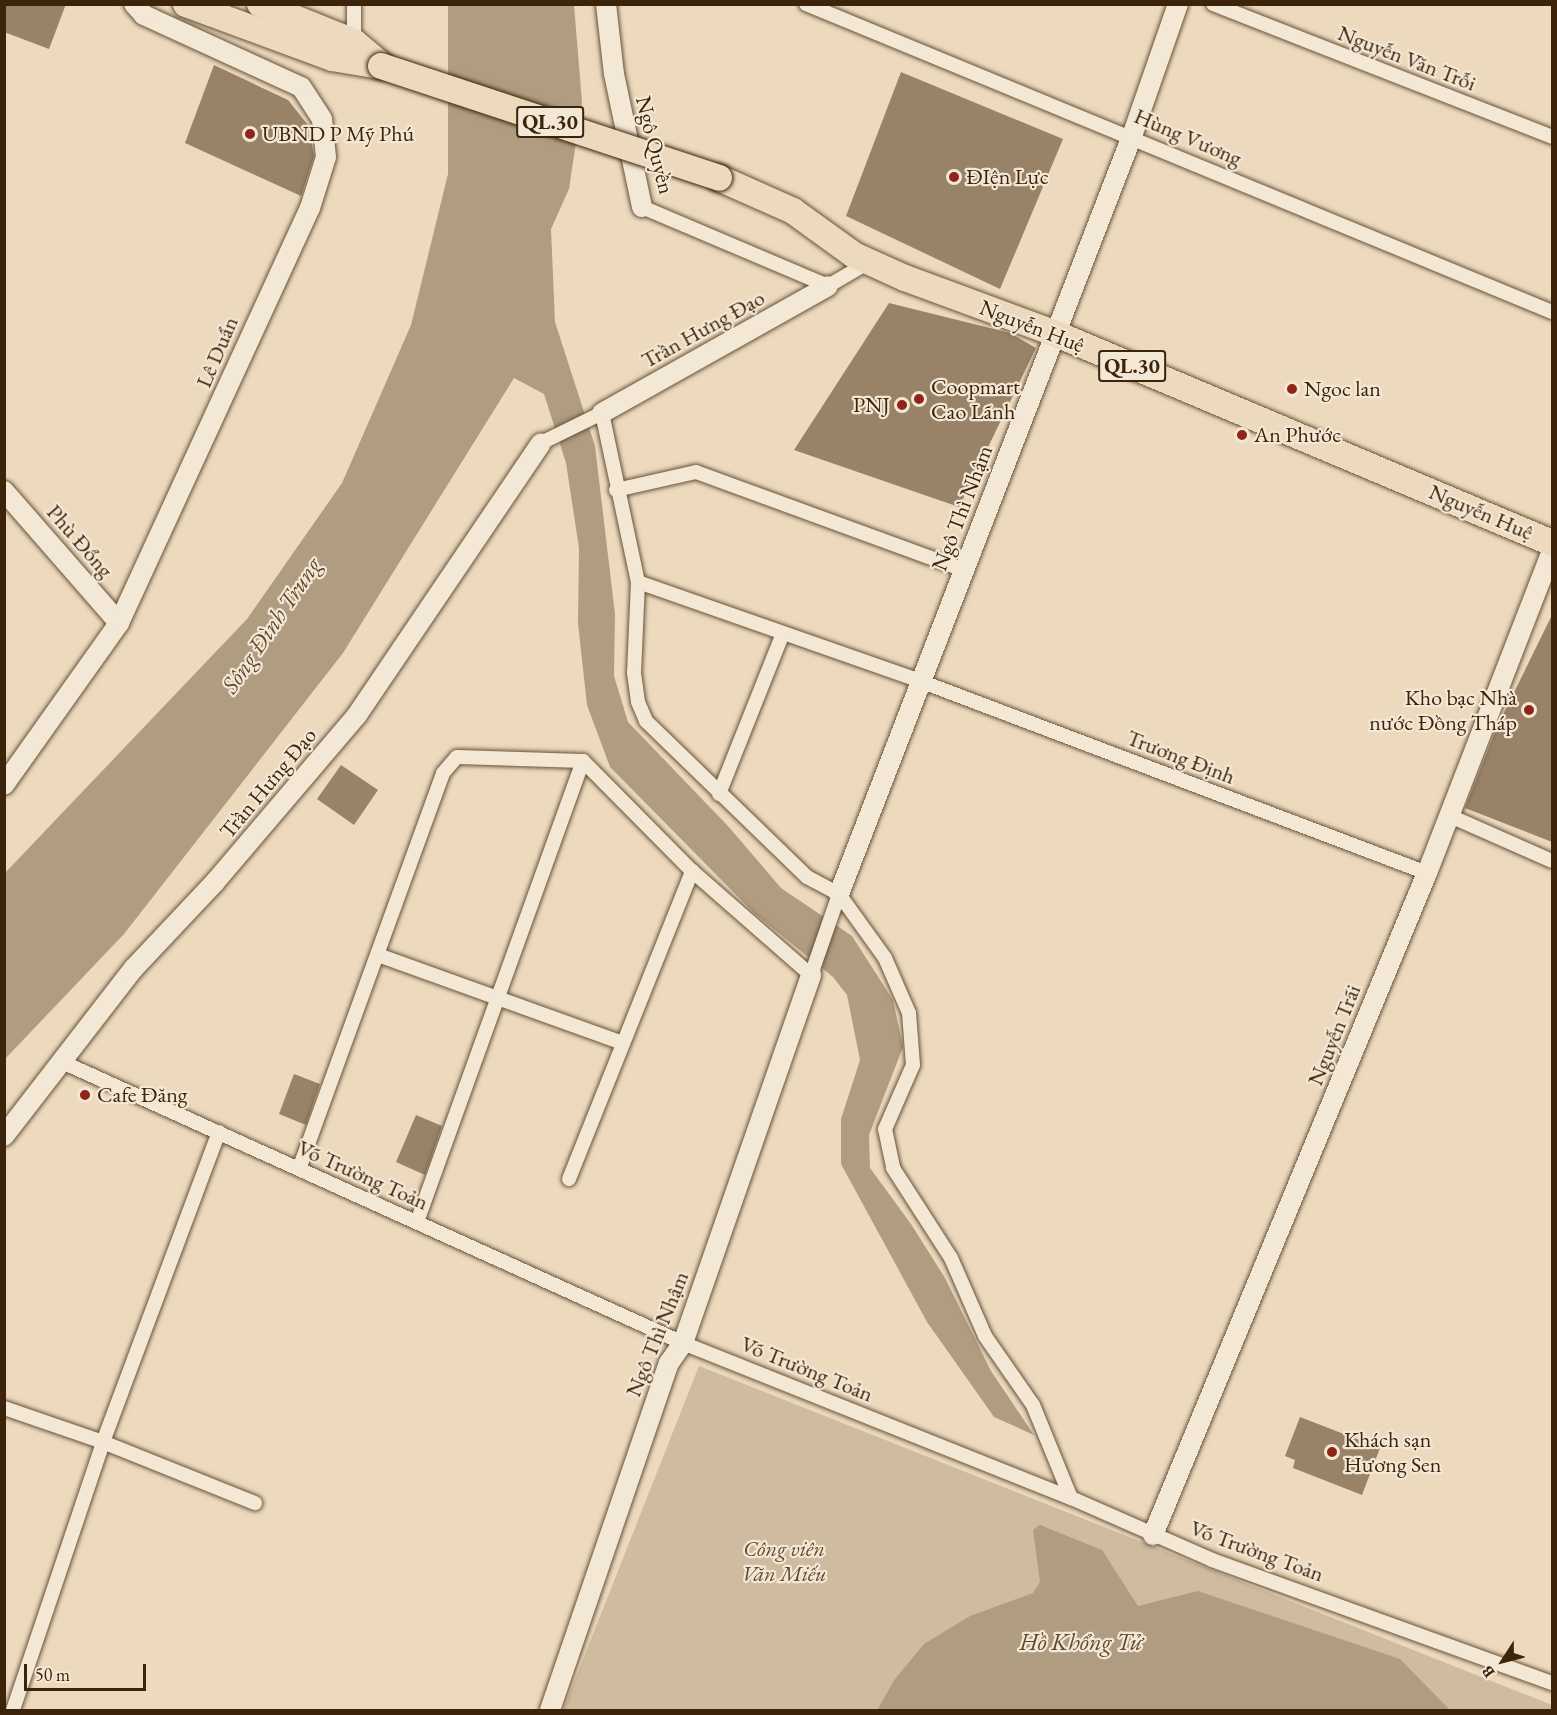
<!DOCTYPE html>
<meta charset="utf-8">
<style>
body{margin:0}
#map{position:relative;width:1557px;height:1715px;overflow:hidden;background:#eddabe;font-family:"EB Garamond",serif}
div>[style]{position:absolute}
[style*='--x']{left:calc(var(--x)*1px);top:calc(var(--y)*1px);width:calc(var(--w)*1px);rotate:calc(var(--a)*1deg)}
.green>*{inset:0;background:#cfbb9f}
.water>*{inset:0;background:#b09c81}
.building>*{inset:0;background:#988368}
.roads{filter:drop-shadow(0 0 2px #685237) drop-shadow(0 0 2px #685237)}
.street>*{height:14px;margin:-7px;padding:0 7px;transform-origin:7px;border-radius:7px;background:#f3e7d5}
.secondary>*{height:20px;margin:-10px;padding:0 10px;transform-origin:10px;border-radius:10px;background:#f3e7d5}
.highway>*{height:26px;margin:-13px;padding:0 13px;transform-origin:13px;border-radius:13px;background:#eddabe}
.bridges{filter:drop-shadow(0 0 2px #3b240a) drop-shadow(0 0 2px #3b240a)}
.highway-bridge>*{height:26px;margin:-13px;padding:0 13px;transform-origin:13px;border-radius:13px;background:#eddabe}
.dots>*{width:16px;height:16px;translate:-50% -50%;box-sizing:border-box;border:3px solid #f3e7d5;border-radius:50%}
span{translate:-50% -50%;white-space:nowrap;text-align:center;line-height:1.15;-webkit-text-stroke:4.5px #f3e7d5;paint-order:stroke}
.shield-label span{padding:2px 4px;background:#f3e7d5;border:2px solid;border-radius:4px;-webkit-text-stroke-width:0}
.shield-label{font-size:21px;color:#3b240a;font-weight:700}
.street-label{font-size:22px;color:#3b240a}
.poi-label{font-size:22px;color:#3b240a}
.left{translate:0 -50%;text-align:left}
.right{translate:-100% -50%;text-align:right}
.park-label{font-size:22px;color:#604a2f;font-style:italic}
.water-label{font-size:24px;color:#5e482e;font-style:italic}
.frame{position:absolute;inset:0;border:6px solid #3b240a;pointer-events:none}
.north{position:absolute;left:1473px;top:1631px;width:60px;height:60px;-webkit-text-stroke:4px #f3e7d5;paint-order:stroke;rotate:234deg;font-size:16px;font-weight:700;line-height:24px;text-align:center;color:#3b240a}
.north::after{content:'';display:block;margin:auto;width:21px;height:27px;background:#3b240a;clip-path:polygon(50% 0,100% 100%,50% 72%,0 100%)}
.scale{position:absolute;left:24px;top:1664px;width:122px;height:27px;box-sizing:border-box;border:3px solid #3b240a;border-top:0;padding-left:8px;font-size:18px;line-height:21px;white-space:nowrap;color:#3b240a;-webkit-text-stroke:4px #f3e7d5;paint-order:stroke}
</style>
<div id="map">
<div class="green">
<div style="clip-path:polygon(699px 1366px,1552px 1705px,1552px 1710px,563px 1710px)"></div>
</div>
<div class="water">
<div style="clip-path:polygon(448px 5px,574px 5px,582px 102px,569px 189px,551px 229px,555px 322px,595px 446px,615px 614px,614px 676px,628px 722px,728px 826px,781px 888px,852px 936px,893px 1000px,903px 1047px,869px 1135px,870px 1168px,911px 1224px,945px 1278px,991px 1371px,1034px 1435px,994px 1417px,927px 1322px,841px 1164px,841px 1119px,860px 1060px,847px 995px,833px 977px,754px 913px,610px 767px,587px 705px,578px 623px,579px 548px,566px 463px,544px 394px,514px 378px,343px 653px,124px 934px,5px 1059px,4px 874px,247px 619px,342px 483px,411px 325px,448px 174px)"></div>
<div style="clip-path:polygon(1040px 1525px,1102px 1550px,1138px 1606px,1198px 1591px,1400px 1659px,1450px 1710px,877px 1710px,895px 1679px,924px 1644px,970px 1616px,1033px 1593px,1040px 1582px,1033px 1530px)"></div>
</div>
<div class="building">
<div style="clip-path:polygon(4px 4px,66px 4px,49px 49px,4px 32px)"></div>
<div style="clip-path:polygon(214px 65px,288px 100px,308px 125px,314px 156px,301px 196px,185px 143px)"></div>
<div style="clip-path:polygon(901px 72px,1063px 139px,1000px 289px,846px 216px)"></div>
<div style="clip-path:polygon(889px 303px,1010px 333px,1036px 348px,959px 507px,794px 450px)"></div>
<div style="clip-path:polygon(1552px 615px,1552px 842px,1465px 808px,1497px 727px)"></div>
<div style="clip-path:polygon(341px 765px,378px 790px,354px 825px,317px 799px)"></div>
<div style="clip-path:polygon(294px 1074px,320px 1084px,306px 1125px,279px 1114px)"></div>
<div style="clip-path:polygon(416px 1115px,442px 1126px,425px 1175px,396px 1162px)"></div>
<div style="clip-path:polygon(1300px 1417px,1380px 1448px,1362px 1495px,1293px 1468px,1295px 1460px,1285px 1456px)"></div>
</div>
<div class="roads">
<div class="street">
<div style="--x:354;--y:4;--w:38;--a:90"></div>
<div style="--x:806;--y:4;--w:807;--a:22.43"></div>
<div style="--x:1213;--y:4;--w:364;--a:21.4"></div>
<div style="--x:642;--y:207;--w:202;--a:23"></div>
<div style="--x:828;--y:286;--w:48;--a:-30.3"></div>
<div style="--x:541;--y:443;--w:68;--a:-26.2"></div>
<div style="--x:602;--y:413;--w:173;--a:78"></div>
<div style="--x:638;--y:582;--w:91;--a:92.5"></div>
<div style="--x:634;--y:673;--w:29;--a:82"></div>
<div style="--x:638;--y:702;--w:21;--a:67"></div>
<div style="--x:646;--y:721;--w:224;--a:44.1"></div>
<div style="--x:807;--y:877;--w:36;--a:28"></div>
<div style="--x:839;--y:894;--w:79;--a:54.3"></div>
<div style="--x:885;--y:958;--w:60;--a:66.4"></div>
<div style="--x:909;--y:1013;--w:52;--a:85.6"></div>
<div style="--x:913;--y:1065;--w:70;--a:113.6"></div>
<div style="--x:885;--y:1129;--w:40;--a:78"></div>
<div style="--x:893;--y:1168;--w:107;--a:57.2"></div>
<div style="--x:951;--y:1258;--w:85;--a:66.4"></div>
<div style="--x:985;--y:1336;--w:84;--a:55.2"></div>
<div style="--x:1033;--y:1405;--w:100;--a:67.8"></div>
<div style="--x:616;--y:490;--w:82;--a:-12.7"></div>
<div style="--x:696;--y:472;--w:285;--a:20.1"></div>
<div style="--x:638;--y:582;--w:299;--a:19.3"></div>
<div style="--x:920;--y:681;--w:542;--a:20.74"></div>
<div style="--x:719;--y:794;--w:173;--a:-68.3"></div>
<div style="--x:1450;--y:816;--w:111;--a:23.8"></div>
<div style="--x:378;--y:955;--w:260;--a:19.8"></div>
<div style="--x:60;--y:1061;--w:684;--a:24.35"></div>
<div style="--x:683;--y:1343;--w:418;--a:21.8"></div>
<div style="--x:1071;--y:1498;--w:154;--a:23.7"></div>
<div style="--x:1212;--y:1560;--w:362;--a:19.9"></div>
<div style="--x:299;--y:1169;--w:421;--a:-70"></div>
<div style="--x:443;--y:773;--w:21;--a:-49"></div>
<div style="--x:457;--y:757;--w:126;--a:1.8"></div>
<div style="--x:583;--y:761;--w:155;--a:45.3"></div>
<div style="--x:692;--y:871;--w:158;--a:41.2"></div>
<div style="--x:811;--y:975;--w:86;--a:-70.9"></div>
<div style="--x:569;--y:1179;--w:332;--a:-68.2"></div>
<div style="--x:417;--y:1222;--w:490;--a:-70.2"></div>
<div style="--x:4;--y:1408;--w:105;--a:19"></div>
<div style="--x:103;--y:1442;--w:164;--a:21.9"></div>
<div style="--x:13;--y:1710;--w:283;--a:-71.4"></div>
<div style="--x:103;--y:1442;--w:331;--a:-69.5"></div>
</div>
<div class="secondary">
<div style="--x:606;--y:4;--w:70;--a:83.5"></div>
<div style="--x:614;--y:74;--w:136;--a:78.1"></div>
<div style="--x:602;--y:413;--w:259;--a:-29.3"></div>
<div style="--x:4;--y:491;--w:175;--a:48.9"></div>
<div style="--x:4;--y:785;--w:199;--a:-54.6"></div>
<div style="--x:119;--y:623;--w:457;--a:-65.3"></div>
<div style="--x:310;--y:208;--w:53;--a:-72.6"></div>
<div style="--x:326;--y:157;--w:38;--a:-96"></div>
<div style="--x:322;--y:119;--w:38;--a:-123"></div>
<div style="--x:301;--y:87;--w:173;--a:-155.4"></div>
<div style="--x:144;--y:15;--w:15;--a:-132"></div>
<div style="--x:839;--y:894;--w:813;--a:-68.87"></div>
<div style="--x:1132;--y:136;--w:140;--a:-70.8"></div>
<div style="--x:4;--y:1136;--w:212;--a:-52.3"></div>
<div style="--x:134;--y:968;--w:118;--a:-46.7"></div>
<div style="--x:215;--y:882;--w:219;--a:-49.6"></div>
<div style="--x:357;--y:715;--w:328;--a:-55.9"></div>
<div style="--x:1153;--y:1535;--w:716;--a:-67.52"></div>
<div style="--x:1427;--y:873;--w:345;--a:-68.8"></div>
<div style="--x:550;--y:1710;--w:367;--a:-71.1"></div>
<div style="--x:669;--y:1363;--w:24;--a:-55"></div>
<div style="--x:683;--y:1343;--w:390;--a:-70.8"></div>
</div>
<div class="highway">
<div style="--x:186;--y:4;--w:156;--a:20.3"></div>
<div style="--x:332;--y:58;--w:50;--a:9.3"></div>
<div style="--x:260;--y:4;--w:101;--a:22"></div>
<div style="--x:354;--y:42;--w:35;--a:40"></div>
<div style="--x:719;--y:178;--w:81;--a:24"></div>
<div style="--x:793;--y:211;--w:75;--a:35.8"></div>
<div style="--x:854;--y:255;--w:56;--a:24.3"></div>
<div style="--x:905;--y:278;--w:159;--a:20.3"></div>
<div style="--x:1054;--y:333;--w:540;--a:22.86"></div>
</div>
</div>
<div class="bridges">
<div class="highway-bridge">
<div style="--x:381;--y:66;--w:356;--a:18.3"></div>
</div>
</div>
<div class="dots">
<div style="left:250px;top:134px;background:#8f2418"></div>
<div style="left:954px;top:177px;background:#8f2418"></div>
<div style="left:1292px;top:389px;background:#8f2418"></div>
<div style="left:919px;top:399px;background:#8f2418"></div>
<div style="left:902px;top:405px;background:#8f2418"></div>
<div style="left:1242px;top:435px;background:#8f2418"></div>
<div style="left:1529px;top:710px;background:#8f2418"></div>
<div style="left:85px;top:1095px;background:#8f2418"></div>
<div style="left:1332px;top:1452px;background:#8f2418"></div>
</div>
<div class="shield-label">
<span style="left:550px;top:122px">QL.30</span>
<span style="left:1132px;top:366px">QL.30</span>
</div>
<div class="street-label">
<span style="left:1407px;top:58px;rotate:21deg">Nguyễn Văn Trỗi</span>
<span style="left:1188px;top:137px;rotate:23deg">Hùng Vương</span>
<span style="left:655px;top:145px;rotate:76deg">Ngô Quyền</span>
<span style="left:1032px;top:326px;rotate:21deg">Nguyễn Huệ</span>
<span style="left:703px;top:329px;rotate:-29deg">Trần Hưng Đạo</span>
<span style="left:217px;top:352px;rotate:-67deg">Lê Duẩn</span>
<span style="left:962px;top:508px;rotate:-69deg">Ngô Thì Nhậm</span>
<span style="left:1481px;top:512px;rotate:23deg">Nguyễn Huệ</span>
<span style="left:80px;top:541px;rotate:49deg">Phù Đổng</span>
<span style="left:1181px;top:757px;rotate:21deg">Trương Định</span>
<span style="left:268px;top:783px;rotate:-50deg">Trần Hưng Đạo</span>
<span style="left:1334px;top:1035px;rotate:-68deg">Nguyễn Trãi</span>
<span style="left:363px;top:1175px;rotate:24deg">Võ Trường Toản</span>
<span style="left:657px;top:1334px;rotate:-68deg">Ngô Thì Nhậm</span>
<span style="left:807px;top:1369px;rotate:22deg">Võ Trường Toản</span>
<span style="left:1257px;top:1551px;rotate:20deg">Võ Trường Toản</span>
</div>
<div class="poi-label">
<span class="left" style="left:262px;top:134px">UBND P Mỹ Phú</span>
<span class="left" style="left:966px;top:177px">ĐIện Lực</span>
<span class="left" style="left:931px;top:399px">Coopmart<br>Cao Lãnh</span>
<span class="left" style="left:1304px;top:389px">Ngoc lan</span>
<span class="right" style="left:890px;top:405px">PNJ</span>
<span class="left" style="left:1254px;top:435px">An Phước</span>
<span class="right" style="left:1517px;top:710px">Kho bạc Nhà<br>nước Đồng Tháp</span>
<span class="left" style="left:97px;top:1095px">Cafe Đăng</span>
<span class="left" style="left:1344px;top:1452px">Khách sạn<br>Hương Sen</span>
</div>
<div class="park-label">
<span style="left:784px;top:1561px">Công viên<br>Văn Miếu</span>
</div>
<div class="water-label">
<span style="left:271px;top:625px;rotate:-56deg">Sông Đình Trung</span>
<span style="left:1081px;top:1642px">Hồ Khổng Tử</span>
</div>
<div class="frame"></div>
<div class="north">B</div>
<div class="scale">50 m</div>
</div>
